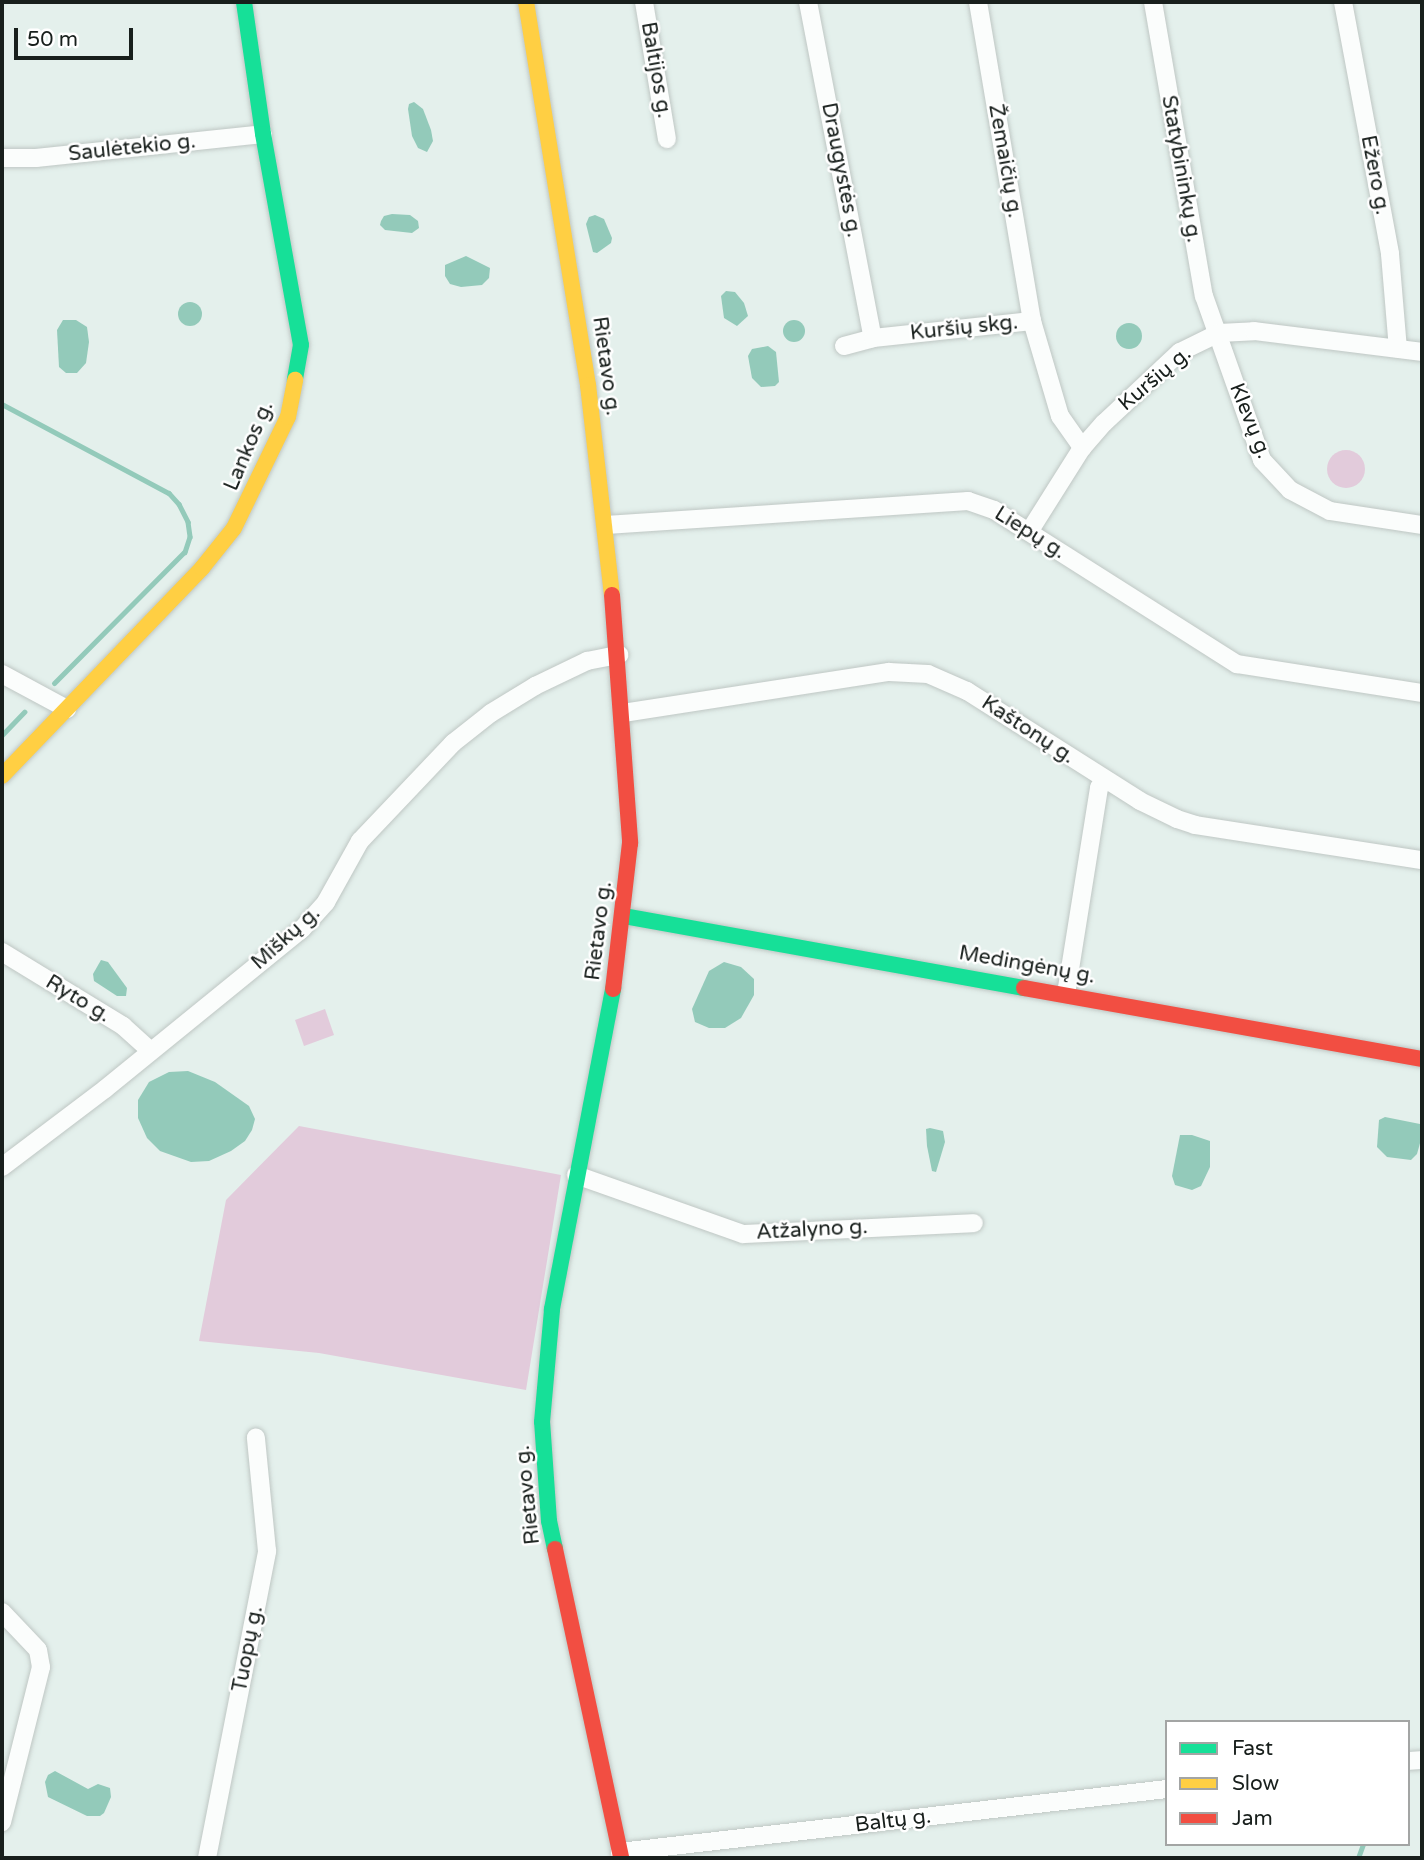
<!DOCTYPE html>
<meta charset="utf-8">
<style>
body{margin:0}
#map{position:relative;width:1424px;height:1860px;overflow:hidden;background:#e4f0ec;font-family:"Varela Round",sans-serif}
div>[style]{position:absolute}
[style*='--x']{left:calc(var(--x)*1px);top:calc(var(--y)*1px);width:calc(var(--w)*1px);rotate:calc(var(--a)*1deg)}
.green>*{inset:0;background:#e2cbdb}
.round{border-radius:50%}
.water>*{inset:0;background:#93caba}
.stream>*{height:4.5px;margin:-2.25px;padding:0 2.25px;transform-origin:2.25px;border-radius:2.25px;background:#93caba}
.roads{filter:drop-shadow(0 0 2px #bfc7c4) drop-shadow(0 0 2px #bfc7c4)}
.street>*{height:18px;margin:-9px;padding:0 9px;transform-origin:9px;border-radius:9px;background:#fbfdfc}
.fast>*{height:16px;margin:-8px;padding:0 8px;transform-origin:8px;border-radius:8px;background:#16e098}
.slow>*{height:16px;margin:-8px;padding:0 8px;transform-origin:8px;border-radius:8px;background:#ffcf43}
.jam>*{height:16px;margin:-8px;padding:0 8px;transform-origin:8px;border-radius:8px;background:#f24e42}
span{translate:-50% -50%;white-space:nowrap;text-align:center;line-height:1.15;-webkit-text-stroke:5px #fff;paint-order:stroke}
.street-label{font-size:21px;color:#181f1c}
.frame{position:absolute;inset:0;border:4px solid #181f1c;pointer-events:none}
.legend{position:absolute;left:1165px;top:1720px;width:245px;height:126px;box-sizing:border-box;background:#fff;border:2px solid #a3a5a4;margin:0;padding:9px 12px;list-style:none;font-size:21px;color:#181f1c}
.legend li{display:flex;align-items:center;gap:14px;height:35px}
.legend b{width:35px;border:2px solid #a3a5a4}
.scale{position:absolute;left:14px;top:28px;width:119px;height:32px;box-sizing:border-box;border:4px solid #181f1c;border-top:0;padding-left:9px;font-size:21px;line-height:24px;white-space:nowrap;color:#181f1c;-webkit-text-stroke:5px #fff;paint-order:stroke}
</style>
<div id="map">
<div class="green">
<div class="round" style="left:1327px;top:450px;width:38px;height:38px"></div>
<div style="clip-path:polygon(325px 1009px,334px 1035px,304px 1046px,295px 1020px)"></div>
<div style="clip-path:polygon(299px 1126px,561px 1175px,526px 1390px,319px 1353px,199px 1341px,226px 1200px)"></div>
</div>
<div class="water">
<div style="clip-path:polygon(414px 102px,423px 109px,431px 130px,433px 141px,427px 152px,418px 148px,412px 136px,408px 109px,409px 104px)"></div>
<div style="clip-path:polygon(392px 214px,410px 215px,418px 221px,419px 228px,412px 233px,385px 230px,380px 225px,381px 221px,384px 216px)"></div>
<div style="clip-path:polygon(595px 215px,604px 219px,612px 238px,611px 243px,597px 253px,593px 252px,586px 224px,589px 217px)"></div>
<div style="clip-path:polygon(466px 256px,490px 268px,489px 278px,482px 285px,461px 287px,450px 284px,445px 276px,445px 265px)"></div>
<div style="clip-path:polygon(726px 291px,735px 292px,744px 303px,748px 316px,737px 326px,724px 318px,721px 296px)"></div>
<div class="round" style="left:178px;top:302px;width:24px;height:24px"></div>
<div class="round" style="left:783px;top:320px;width:22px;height:22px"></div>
<div style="clip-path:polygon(63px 320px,76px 320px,87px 327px,89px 342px,86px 363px,77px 373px,66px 373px,59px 367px,57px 330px)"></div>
<div class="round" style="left:1116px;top:323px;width:26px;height:26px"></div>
<div style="clip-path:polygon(768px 346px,776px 352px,779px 382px,775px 386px,761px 387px,752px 378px,748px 356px,752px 349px)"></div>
<div style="clip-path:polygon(101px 960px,108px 962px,127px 988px,126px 996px,117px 996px,94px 981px,93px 974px)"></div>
<div style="clip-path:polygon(724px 962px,741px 967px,754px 979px,754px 995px,741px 1018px,725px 1028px,709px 1028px,695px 1022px,692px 1009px,709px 971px)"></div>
<div style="clip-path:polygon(188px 1071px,215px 1082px,249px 1106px,255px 1119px,252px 1130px,245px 1141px,231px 1151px,209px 1161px,191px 1162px,160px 1151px,147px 1138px,138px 1118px,138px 1100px,149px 1082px,169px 1072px)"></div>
<div style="clip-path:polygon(1385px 1117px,1420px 1124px,1422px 1136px,1417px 1154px,1411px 1160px,1387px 1157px,1377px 1147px,1379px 1120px)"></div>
<div style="clip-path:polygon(930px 1128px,943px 1131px,945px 1142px,936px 1172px,932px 1171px,927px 1146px,926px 1129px)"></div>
<div style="clip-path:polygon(1180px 1135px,1192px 1135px,1210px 1141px,1210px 1167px,1201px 1186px,1192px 1190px,1175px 1185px,1172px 1176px)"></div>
<div style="clip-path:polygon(55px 1771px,88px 1789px,98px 1784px,110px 1788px,111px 1797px,104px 1813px,100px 1816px,87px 1816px,48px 1797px,45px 1782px,48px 1775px)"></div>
</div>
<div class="stream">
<div style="--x:2;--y:404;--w:189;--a:28.1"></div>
<div style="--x:169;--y:493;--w:15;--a:48"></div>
<div style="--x:179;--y:504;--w:20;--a:63"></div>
<div style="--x:188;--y:522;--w:15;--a:82"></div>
<div style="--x:190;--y:537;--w:16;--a:108"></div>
<div style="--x:185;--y:552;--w:185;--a:134.8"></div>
<div style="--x:2;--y:735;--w:32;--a:-46"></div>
<div style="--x:1358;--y:1858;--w:15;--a:-70"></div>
</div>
<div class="roads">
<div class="street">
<div style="--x:644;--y:2;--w:139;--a:80.5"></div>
<div style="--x:808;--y:2;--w:342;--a:79.1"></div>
<div style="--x:978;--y:2;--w:324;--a:80.4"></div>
<div style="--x:1153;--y:2;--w:298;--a:80.2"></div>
<div style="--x:1204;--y:296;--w:174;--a:70.5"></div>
<div style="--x:1262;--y:460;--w:41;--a:47"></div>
<div style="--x:1290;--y:490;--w:45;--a:27.7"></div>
<div style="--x:1330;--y:511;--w:93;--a:8.7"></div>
<div style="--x:1343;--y:2;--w:256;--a:79.4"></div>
<div style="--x:1390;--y:254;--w:95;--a:85.2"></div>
<div style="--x:2;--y:158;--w:34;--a:0"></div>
<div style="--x:36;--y:158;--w:228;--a:-6"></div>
<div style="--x:844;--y:346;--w:30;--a:-15"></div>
<div style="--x:873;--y:338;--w:160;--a:-6.1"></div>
<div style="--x:1032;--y:321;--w:99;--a:73.6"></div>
<div style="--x:1060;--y:416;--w:39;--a:55"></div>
<div style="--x:606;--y:525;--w:363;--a:-3.8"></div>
<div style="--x:968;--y:501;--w:28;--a:19"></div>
<div style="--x:994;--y:510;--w:288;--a:32.4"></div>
<div style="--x:1237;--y:664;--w:187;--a:8.9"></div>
<div style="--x:1029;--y:532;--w:99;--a:-57.8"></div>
<div style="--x:1082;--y:448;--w:33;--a:-49"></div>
<div style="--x:1104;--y:423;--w:104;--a:-43.1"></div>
<div style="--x:1180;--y:352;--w:43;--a:-26"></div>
<div style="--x:1219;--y:333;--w:35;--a:-3"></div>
<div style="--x:1254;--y:331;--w:169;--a:7.1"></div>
<div style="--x:2;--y:674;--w:74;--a:28.3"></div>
<div style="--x:623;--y:713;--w:269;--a:-8.8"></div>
<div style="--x:889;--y:672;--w:39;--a:3"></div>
<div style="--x:928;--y:674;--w:43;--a:23.6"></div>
<div style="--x:967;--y:691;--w:205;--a:32.4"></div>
<div style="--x:1140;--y:801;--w:41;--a:25.9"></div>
<div style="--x:1177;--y:819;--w:19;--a:18"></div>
<div style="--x:1195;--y:825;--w:230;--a:8.8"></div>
<div style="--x:2;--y:952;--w:142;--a:31.4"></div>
<div style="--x:123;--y:1026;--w:36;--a:42"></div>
<div style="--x:1066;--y:994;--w:209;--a:-80.9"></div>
<div style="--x:1099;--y:788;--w:10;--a:-61"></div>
<div style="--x:2;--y:1167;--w:129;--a:-37.1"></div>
<div style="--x:105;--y:1089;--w:254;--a:-39.1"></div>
<div style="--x:302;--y:929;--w:36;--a:-48"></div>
<div style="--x:326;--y:902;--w:70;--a:-60.9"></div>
<div style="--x:360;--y:841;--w:135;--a:-46.5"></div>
<div style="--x:453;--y:743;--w:48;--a:-38.3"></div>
<div style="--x:491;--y:713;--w:52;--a:-31.5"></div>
<div style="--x:535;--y:686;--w:58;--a:-25.7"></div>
<div style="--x:587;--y:661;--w:33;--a:-11"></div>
<div style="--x:576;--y:1175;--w:177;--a:19.5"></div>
<div style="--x:743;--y:1234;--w:231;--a:-2.7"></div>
<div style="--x:2;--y:1612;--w:52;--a:46.5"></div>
<div style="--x:38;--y:1650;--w:17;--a:80"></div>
<div style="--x:41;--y:1667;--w:160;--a:104.1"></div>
<div style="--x:1408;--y:1761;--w:14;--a:-4"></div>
<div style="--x:620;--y:1852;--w:551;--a:-6.57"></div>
<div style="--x:207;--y:1858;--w:313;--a:-78.9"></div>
<div style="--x:267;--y:1551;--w:114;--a:-95.6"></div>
</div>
<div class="fast">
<div style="--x:244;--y:2;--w:133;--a:81.8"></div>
<div style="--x:263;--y:134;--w:214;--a:79.8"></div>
<div style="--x:301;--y:345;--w:36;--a:100"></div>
<div style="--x:624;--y:916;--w:406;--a:10.2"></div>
<div style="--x:555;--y:1549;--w:29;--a:-102"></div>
<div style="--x:549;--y:1521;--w:99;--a:-94"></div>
<div style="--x:542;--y:1422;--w:113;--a:-84.9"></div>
<div style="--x:552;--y:1309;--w:326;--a:-79.2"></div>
</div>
<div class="slow">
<div style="--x:526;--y:2;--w:388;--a:80.8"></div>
<div style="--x:588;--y:385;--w:211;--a:83.5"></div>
<div style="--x:2;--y:776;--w:289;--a:-46.1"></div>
<div style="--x:202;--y:568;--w:51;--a:-51.3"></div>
<div style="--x:234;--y:528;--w:123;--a:-64.1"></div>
<div style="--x:288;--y:417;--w:38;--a:-79"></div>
</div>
<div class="jam">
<div style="--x:612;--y:595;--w:249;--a:85.8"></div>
<div style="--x:630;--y:843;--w:147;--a:96.6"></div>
<div style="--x:1024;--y:988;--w:404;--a:10.1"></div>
<div style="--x:555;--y:1549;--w:316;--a:77.9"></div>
</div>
</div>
<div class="street-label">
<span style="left:656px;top:70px;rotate:80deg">Baltijos g.</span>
<span style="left:132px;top:148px;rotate:-6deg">Saulėtekio g.</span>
<span style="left:1005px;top:161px;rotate:80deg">Žemaičių g.</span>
<span style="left:1181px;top:169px;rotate:80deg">Statybininkų g.</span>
<span style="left:841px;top:170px;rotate:79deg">Draugystės g.</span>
<span style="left:1375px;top:175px;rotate:79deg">Ežero g.</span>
<span style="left:964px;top:328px;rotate:-6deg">Kuršių skg.</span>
<span style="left:606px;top:366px;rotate:82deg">Rietavo g.</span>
<span style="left:1155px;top:379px;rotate:-40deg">Kuršių g.</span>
<span style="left:1250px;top:421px;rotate:68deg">Klevų g.</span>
<span style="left:249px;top:446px;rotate:-67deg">Lankos g.</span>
<span style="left:1030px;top:533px;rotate:32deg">Liepų g.</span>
<span style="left:1028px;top:730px;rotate:33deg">Kaštonų g.</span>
<span style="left:599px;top:931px;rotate:-83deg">Rietavo g.</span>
<span style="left:286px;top:938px;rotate:-42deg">Miškų g.</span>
<span style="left:1027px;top:965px;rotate:10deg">Medingėnų g.</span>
<span style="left:78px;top:999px;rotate:31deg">Ryto g.</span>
<span style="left:812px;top:1230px;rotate:-3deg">Atžalyno g.</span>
<span style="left:528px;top:1495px;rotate:-96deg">Rietavo g.</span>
<span style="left:248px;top:1649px;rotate:-79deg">Tuopų g.</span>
<span style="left:893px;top:1821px;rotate:-7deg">Baltų g.</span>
</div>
<div class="frame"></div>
<ul class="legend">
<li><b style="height:9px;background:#16e098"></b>Fast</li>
<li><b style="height:9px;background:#ffcf43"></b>Slow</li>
<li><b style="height:9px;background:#f24e42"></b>Jam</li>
</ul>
<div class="scale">50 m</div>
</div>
